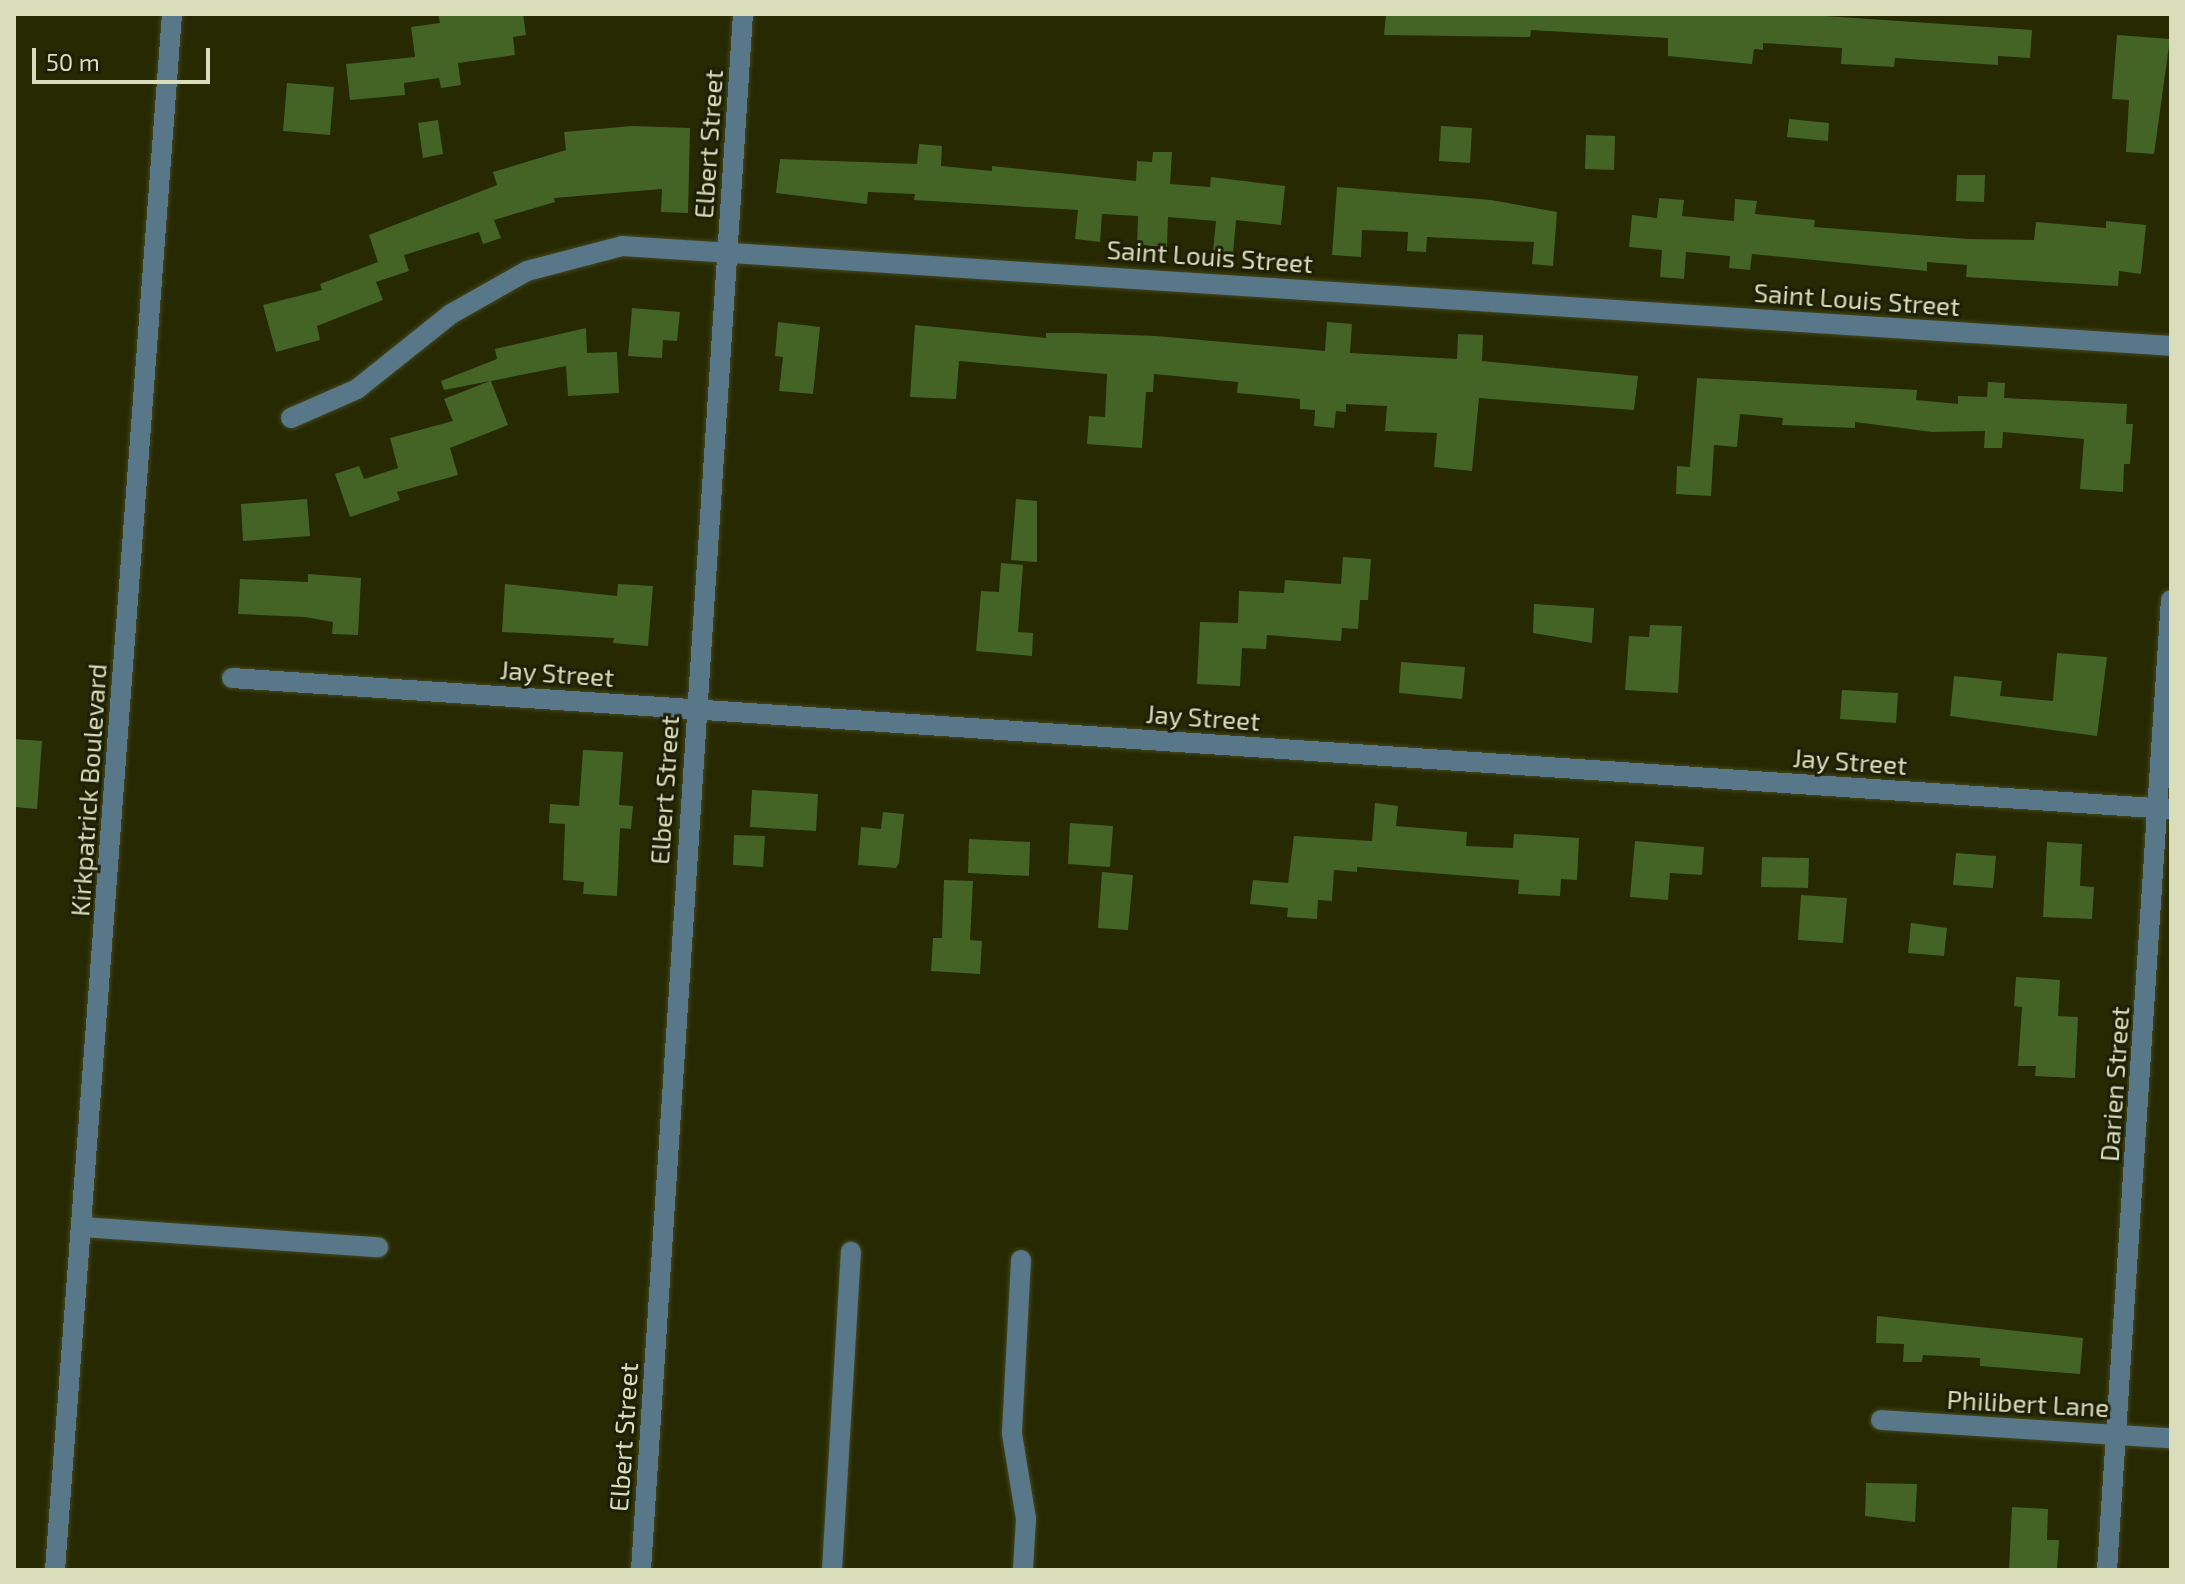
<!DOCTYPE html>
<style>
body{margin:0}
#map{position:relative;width:2185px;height:1584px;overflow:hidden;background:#272901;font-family:"Exo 2",sans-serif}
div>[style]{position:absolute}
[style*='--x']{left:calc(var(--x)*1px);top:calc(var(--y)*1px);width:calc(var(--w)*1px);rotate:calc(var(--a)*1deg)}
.building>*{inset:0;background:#436425}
.roads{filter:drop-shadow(0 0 2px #44461e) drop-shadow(0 0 2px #44461e)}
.minor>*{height:20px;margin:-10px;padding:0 10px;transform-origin:10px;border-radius:10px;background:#587788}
span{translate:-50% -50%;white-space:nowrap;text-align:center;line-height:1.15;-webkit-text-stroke:6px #1d1f07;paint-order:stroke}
.street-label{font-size:26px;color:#daddb9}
.frame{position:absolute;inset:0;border:16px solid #daddb9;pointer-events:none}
.scale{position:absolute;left:32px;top:48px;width:178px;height:36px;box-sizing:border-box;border:4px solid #daddb9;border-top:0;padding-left:10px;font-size:24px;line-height:28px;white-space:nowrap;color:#daddb9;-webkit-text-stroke:6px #1d1f07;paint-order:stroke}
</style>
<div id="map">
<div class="building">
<div style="clip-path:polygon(438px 14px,523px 14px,526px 35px,513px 37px,515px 55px,458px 63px,461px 85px,441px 88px,439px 78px,404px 83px,405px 95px,350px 100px,346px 64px,415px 57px,411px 27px,440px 23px)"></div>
<div style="clip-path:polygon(1386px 14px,1795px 14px,2032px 30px,2030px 58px,1998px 56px,1998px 65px,1895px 58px,1894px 67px,1841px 64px,1842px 48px,1763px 43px,1763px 50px,1754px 49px,1752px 64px,1668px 56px,1668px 38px,1531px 30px,1530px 37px,1384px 35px)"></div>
<div style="clip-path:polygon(2117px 35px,2170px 39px,2154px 154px,2126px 152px,2129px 100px,2112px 99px)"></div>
<div style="clip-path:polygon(287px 83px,334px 87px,330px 135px,283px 131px)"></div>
<div style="clip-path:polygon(1789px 119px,1829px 123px,1828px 141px,1787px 137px)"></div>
<div style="clip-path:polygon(438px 120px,443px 154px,423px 158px,418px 123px)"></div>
<div style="clip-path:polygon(632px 126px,690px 128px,688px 213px,661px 212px,662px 189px,554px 198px,555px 202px,494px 220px,501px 238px,483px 244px,479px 232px,404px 255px,409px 271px,376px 282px,383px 300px,317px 326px,320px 340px,276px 352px,263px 305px,322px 290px,320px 284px,378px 262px,369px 235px,497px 185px,493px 172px,566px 150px,564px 132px)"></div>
<div style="clip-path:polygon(1441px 126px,1472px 128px,1470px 163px,1439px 161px)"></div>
<div style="clip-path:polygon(1586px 135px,1615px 136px,1614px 170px,1585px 169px)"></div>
<div style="clip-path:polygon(919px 144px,942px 146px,941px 166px,992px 171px,992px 166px,1136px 181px,1137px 161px,1152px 162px,1153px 152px,1172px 152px,1170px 184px,1210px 187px,1211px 177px,1285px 186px,1281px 225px,1236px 220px,1233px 253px,1213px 251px,1216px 221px,1168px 217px,1167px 247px,1137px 245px,1138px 216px,1102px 214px,1100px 242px,1075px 239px,1078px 210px,914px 200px,915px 194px,868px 192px,867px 204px,776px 193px,780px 159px,917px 164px)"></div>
<div style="clip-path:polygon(1957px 175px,1985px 175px,1984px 202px,1956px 201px)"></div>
<div style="clip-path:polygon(1337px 187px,1491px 200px,1557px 212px,1553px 266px,1532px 264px,1534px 242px,1427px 237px,1426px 252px,1407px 251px,1408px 232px,1362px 230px,1361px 257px,1332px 255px)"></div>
<div style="clip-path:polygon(1659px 198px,1684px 200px,1682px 216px,1734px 221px,1735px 199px,1757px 201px,1755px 214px,1815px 220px,1814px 227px,1968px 239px,2034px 240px,2036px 222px,2106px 228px,2106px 221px,2146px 225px,2141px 274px,2119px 271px,2118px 286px,1966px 277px,1967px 265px,1927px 262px,1927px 271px,1752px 254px,1750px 270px,1729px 268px,1730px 256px,1686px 252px,1684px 279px,1660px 277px,1662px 250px,1629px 247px,1632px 215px,1657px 218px)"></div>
<div style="clip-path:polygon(632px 308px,680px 312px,677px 341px,663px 340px,662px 358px,628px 356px)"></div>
<div style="clip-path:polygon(778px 322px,820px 327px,813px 394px,779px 391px,783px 357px,775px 356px)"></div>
<div style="clip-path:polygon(1327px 322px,1352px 324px,1350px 353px,1457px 359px,1458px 334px,1483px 335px,1482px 361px,1638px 376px,1634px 410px,1479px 398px,1472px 471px,1434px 467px,1437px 433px,1385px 431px,1387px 406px,1346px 404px,1346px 412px,1336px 411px,1334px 428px,1314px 426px,1315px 410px,1300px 409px,1300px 399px,1237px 393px,1238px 382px,1154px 374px,1153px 392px,1146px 392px,1142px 448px,1087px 444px,1089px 416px,1105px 417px,1107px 374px,959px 361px,956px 399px,910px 397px,915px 325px,1046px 338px,1046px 333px,1077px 333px,1156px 336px,1325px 351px)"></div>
<div style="clip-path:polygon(586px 328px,587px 353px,617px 352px,619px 393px,568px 396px,566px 366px,491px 381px,508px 425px,450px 448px,458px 475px,397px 492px,400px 500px,350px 517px,335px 474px,359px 466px,364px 479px,398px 468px,390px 438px,453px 421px,444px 399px,490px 381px,444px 390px,441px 381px,497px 359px,495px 349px)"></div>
<div style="clip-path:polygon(1697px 378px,1917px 390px,1916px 400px,1958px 404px,1958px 396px,1987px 397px,1988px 382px,2005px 383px,2004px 398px,2127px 404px,2126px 424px,2133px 424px,2130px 464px,2124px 464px,2123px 492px,2080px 489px,2084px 439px,2003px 432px,2002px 448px,1984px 448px,1985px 431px,1932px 432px,1855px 422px,1855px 428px,1782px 425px,1783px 418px,1740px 414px,1737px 447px,1714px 445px,1711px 496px,1676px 494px,1677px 466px,1690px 467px)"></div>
<div style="clip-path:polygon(307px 499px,310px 536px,243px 541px,241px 504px)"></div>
<div style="clip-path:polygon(1016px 499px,1037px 501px,1037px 562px,1011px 560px)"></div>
<div style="clip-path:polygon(1343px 557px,1371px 559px,1368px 600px,1360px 600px,1358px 629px,1342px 628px,1341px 641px,1267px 635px,1266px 649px,1242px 648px,1240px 686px,1197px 684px,1200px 622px,1238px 623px,1239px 591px,1284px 593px,1285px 580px,1341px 584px)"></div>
<div style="clip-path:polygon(1001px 563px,1023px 565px,1018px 632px,1033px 633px,1032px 656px,976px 651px,981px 591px,999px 592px)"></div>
<div style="clip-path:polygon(308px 574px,361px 578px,358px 635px,332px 634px,333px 622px,305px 617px,238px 614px,240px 579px,308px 582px)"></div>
<div style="clip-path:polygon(505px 584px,617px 596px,618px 584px,653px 586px,648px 646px,613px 643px,614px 638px,502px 632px)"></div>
<div style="clip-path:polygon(1534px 604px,1594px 608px,1592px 643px,1533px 633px)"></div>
<div style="clip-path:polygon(1650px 625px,1682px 626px,1678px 693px,1625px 690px,1629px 636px,1649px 637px)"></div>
<div style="clip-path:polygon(2057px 653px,2107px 657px,2097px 736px,1950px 716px,1954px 676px,2002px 681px,2000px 696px,2053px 701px)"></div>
<div style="clip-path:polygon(1401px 662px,1465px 667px,1462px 699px,1399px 693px)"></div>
<div style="clip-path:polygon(1842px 690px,1898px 693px,1896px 723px,1840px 719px)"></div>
<div style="clip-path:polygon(14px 739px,42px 741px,37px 809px,14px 807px)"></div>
<div style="clip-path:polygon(583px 750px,623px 752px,619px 805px,633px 806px,631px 829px,620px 828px,617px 896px,583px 894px,584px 882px,563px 880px,565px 824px,549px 823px,550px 804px,579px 806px)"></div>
<div style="clip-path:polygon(752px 790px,818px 794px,816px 831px,750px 827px)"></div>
<div style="clip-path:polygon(1375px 803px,1398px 806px,1396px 826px,1467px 832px,1466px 846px,1513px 848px,1514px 834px,1579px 838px,1577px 880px,1561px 879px,1560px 896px,1518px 894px,1519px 880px,1357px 867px,1357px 872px,1334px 870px,1332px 901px,1318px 900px,1317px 919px,1287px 917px,1288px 908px,1250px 904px,1253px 880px,1288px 883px,1294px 836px,1372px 841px)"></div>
<div style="clip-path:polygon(883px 812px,904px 814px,899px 863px,896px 868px,858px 865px,861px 827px,881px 829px)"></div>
<div style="clip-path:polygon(1070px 823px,1113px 826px,1110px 867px,1068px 864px)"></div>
<div style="clip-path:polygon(734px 835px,765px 836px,763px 867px,733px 865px)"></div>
<div style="clip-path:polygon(969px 839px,1030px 842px,1029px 876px,968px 873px)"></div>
<div style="clip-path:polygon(1635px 841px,1704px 847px,1702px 875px,1670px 873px,1668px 900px,1630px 897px)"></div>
<div style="clip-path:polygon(2047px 842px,2082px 844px,2080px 886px,2094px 887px,2092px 919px,2043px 917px)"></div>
<div style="clip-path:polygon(1956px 853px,1996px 856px,1993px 888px,1953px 885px)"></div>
<div style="clip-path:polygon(1762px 857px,1809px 858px,1808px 888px,1761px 887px)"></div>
<div style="clip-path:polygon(1102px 872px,1133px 875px,1128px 930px,1098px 928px)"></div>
<div style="clip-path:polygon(944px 880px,973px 881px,970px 940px,982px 941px,980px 974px,931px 971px,933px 938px,942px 938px)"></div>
<div style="clip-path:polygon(1801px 895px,1847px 898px,1843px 943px,1798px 940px)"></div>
<div style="clip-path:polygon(1911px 923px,1947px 928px,1944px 956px,1908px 953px)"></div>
<div style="clip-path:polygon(2016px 977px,2060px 980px,2058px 1016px,2078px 1017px,2075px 1078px,2035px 1076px,2036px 1066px,2018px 1066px,2022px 1007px,2014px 1006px)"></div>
<div style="clip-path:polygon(1877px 1316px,2083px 1338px,2080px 1374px,1980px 1366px,1980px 1358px,1923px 1355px,1922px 1362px,1903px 1362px,1904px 1344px,1876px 1343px)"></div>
<div style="clip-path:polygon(1866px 1483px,1917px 1484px,1915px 1522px,1865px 1516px)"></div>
<div style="clip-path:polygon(2012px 1507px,2048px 1509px,2047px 1540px,2059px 1540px,2057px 1570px,2009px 1570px)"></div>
</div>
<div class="roads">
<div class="minor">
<div style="--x:291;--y:418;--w:72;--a:-23.7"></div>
<div style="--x:357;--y:389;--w:120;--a:-38.6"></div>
<div style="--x:451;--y:314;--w:87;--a:-29.5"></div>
<div style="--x:527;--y:271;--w:98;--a:-14.7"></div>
<div style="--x:622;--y:246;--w:1552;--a:3.69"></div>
<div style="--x:232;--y:678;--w:1943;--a:3.87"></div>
<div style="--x:81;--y:1227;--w:298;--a:3.9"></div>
<div style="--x:1021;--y:1260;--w:174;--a:93"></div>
<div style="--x:1012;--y:1434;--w:86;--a:80.6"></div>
<div style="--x:1026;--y:1519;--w:51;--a:93.4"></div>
<div style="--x:1881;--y:1420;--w:291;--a:3.6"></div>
<div style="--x:55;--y:1570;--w:1560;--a:-85.7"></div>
<div style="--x:641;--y:1570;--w:1559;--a:-86.25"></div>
<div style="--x:832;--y:1570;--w:319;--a:-86.6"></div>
<div style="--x:2107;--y:1570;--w:972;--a:-86.23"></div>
</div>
</div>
<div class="street-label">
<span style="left:708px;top:144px;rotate:-86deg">Elbert Street</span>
<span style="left:1210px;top:256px;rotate:4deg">Saint Louis Street</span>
<span style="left:1857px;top:299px;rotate:4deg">Saint Louis Street</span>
<span style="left:557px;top:673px;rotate:4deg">Jay Street</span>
<span style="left:1203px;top:717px;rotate:4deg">Jay Street</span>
<span style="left:1850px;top:761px;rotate:4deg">Jay Street</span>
<span style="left:88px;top:790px;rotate:-86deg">Kirkpatrick Boulevard</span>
<span style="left:664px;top:790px;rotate:-86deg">Elbert Street</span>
<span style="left:2114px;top:1084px;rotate:-86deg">Darien Street</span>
<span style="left:2028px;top:1403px;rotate:3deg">Philibert Lane</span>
<span style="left:623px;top:1437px;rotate:-86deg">Elbert Street</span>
</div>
<div class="frame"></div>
<div class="scale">50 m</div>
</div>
